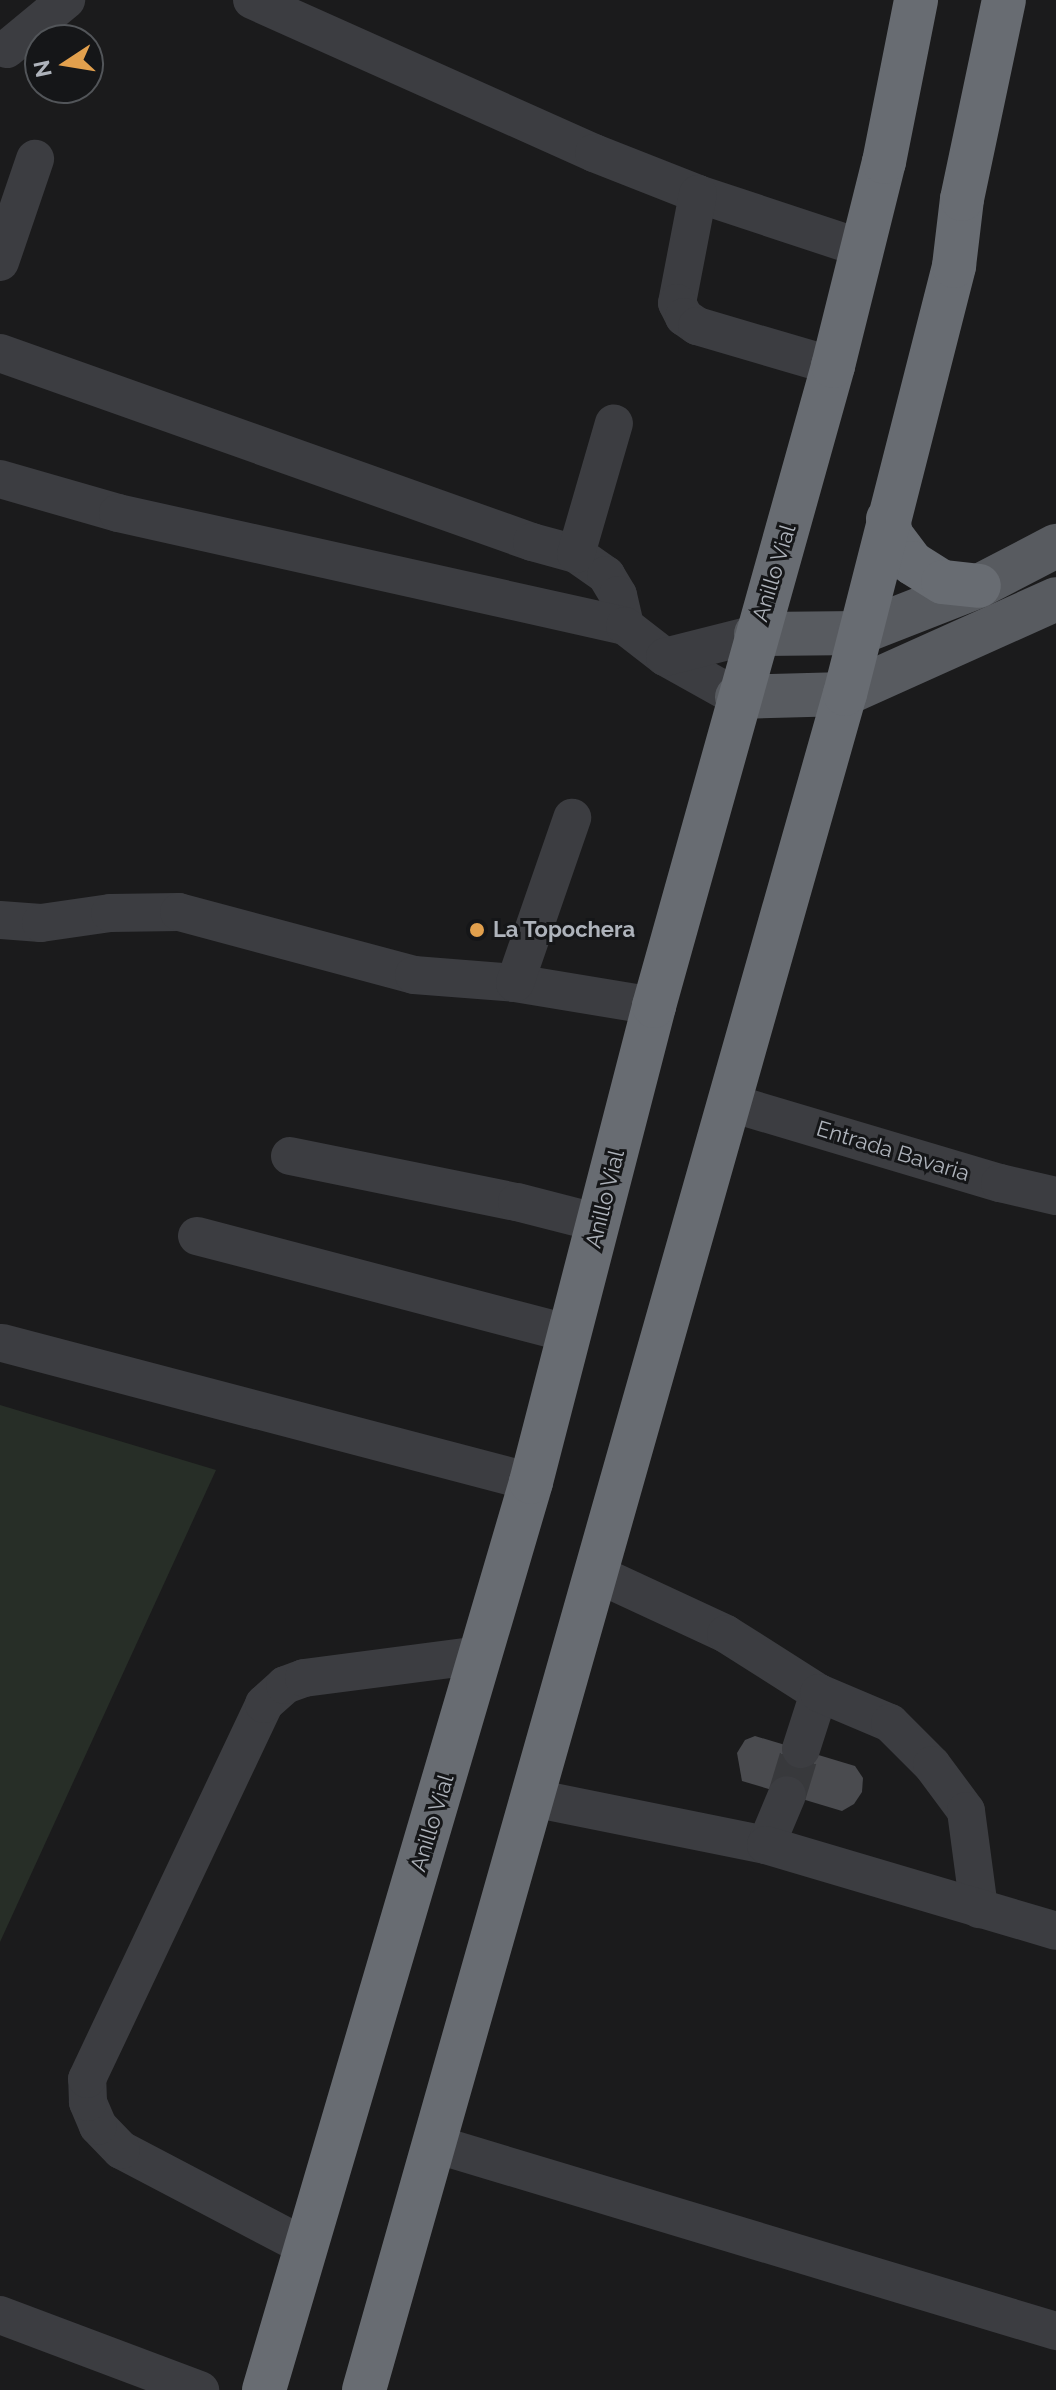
<!DOCTYPE html>
<style>
body{margin:0}
#map{position:relative;width:1056px;height:2390px;overflow:hidden;background:#1b1b1c;font-family:Raleway,sans-serif}
div>[style]{position:absolute}
[style*='--x']{left:calc(var(--x)*1px);top:calc(var(--y)*1px);width:calc(var(--w)*1px);rotate:calc(var(--a)*1deg)}
.green>*{inset:0;background:#272e27}
.building>*{inset:0;background:#4a4b4f}
.minor-tunnel>*{height:38px;margin-top:-19px;transform-origin:0;background:repeating-linear-gradient(90deg,#38393c 0 38px,transparent 0 57px)}
.minor>*{height:38px;margin:-19px;padding:0 19px;transform-origin:19px;border-radius:19px;background:#3c3d41}
.major>*{height:44px;margin:-22px;padding:0 22px;transform-origin:22px;border-radius:22px;background:#585b60}
.highway>*{height:44px;margin:-22px;padding:0 22px;transform-origin:22px;border-radius:22px;background:#686c72}
.dots>*{width:22px;height:22px;translate:-50% -50%;box-sizing:border-box;border:4px solid #151618;border-radius:50%}
span{translate:-50% -50%;white-space:nowrap;text-align:center;line-height:1.15;-webkit-text-stroke:6px #151618;paint-order:stroke}
.street-label{font-size:22px;color:#aeb3bb}
.poi-label{font-size:22px;color:#aeb3bb;font-weight:700}
.left{translate:0 -50%;text-align:left}
.north{position:absolute;left:24px;top:24px;width:80px;height:80px;box-sizing:border-box;background:#151618;border:2px solid #525559;border-radius:50%;rotate:258deg;font-size:22px;font-weight:700;line-height:32px;text-align:center;color:#aeb3bb}
.north::after{content:'';display:block;margin:auto;width:28px;height:36px;background:#e2a04d;clip-path:polygon(50% 0,100% 100%,50% 72%,0 100%)}
</style>
<div id="map">
<div class="green">
<div style="clip-path:polygon(0 1405px,216px 1470px,0 1942px)"></div>
</div>
<div class="building">
<div style="clip-path:polygon(755px 1736px,855px 1766px,863px 1778px,862px 1792px,854px 1804px,842px 1811px,742px 1781px,737px 1753px,745px 1740px)"></div>
</div>
<div class="minor-tunnel">
<div style="--x:787;--y:1795;--w:48;--a:-73.1"></div>
</div>
<div class="minor">
<div style="--x:252;--y:0;--w:375;--a:24.1"></div>
<div style="--x:594;--y:153;--w:112;--a:21.5"></div>
<div style="--x:698;--y:194;--w:175;--a:18.3"></div>
<div style="--x:7;--y:49;--w:77;--a:-39.7"></div>
<div style="--x:698;--y:194;--w:111;--a:100.9"></div>
<div style="--x:677;--y:303;--w:16;--a:63"></div>
<div style="--x:684;--y:317;--w:16;--a:35"></div>
<div style="--x:697;--y:326;--w:142;--a:16.4"></div>
<div style="--x:0;--y:262;--w:109;--a:-71.2"></div>
<div style="--x:0;--y:353;--w:565;--a:19.56"></div>
<div style="--x:532;--y:542;--w:46;--a:15.3"></div>
<div style="--x:576;--y:554;--w:37;--a:35"></div>
<div style="--x:606;--y:575;--w:23;--a:59"></div>
<div style="--x:618;--y:595;--w:32;--a:77"></div>
<div style="--x:0;--y:479;--w:123;--a:16.1"></div>
<div style="--x:118;--y:513;--w:519;--a:12.56"></div>
<div style="--x:625;--y:626;--w:51;--a:37.8"></div>
<div style="--x:665;--y:657;--w:82;--a:29.1"></div>
<div style="--x:576;--y:554;--w:136;--a:-73.8"></div>
<div style="--x:665;--y:657;--w:94;--a:-14.2"></div>
<div style="--x:0;--y:920;--w:41;--a:4.2"></div>
<div style="--x:41;--y:923;--w:70;--a:-8.2"></div>
<div style="--x:110;--y:913;--w:69;--a:-0.8"></div>
<div style="--x:179;--y:912;--w:243;--a:15"></div>
<div style="--x:414;--y:975;--w:101;--a:4.5"></div>
<div style="--x:515;--y:983;--w:141;--a:9.4"></div>
<div style="--x:515;--y:983;--w:175;--a:-70.9"></div>
<div style="--x:731;--y:1103;--w:281;--a:16.6"></div>
<div style="--x:1000;--y:1183;--w:57;--a:13.1"></div>
<div style="--x:290;--y:1156;--w:232;--a:11.5"></div>
<div style="--x:517;--y:1202;--w:85;--a:14.4"></div>
<div style="--x:197;--y:1236;--w:386;--a:14.7"></div>
<div style="--x:2;--y:1343;--w:547;--a:14.72"></div>
<div style="--x:597;--y:1574;--w:142;--a:24.9"></div>
<div style="--x:726;--y:1634;--w:110;--a:32.4"></div>
<div style="--x:819;--y:1693;--w:59;--a:107.8"></div>
<div style="--x:819;--y:1693;--w:77;--a:22.9"></div>
<div style="--x:890;--y:1723;--w:59;--a:45"></div>
<div style="--x:932;--y:1765;--w:57;--a:53.5"></div>
<div style="--x:966;--y:1811;--w:99;--a:82.4"></div>
<div style="--x:533;--y:1798;--w:238;--a:11.4"></div>
<div style="--x:766;--y:1845;--w:54;--a:-67.2"></div>
<div style="--x:766;--y:1845;--w:302;--a:16.5"></div>
<div style="--x:435;--y:2144;--w:649;--a:16.76"></div>
<div style="--x:306;--y:2247;--w:209;--a:-152.3"></div>
<div style="--x:121;--y:2150;--w:33;--a:-134"></div>
<div style="--x:98;--y:2126;--w:26;--a:-113"></div>
<div style="--x:88;--y:2102;--w:23;--a:-92"></div>
<div style="--x:87;--y:2079;--w:415;--a:-64.7"></div>
<div style="--x:264;--y:1704;--w:28;--a:-42"></div>
<div style="--x:285;--y:1685;--w:20;--a:-20"></div>
<div style="--x:304;--y:1678;--w:179;--a:-7.4"></div>
<div style="--x:0;--y:2315;--w:214;--a:20.6"></div>
</div>
<div class="major">
<div style="--x:756;--y:634;--w:103;--a:-0.6"></div>
<div style="--x:859;--y:633;--w:129;--a:-21.4"></div>
<div style="--x:979;--y:586;--w:87;--a:-27.5"></div>
<div style="--x:737;--y:697;--w:108;--a:-1.6"></div>
<div style="--x:845;--y:694;--w:231;--a:-24.2"></div>
</div>
<div class="highway">
<div style="--x:888;--y:519;--w:16;--a:79"></div>
<div style="--x:891;--y:535;--w:35;--a:53"></div>
<div style="--x:912;--y:563;--w:36;--a:32"></div>
<div style="--x:943;--y:582;--w:36;--a:6"></div>
<div style="--x:264;--y:2390;--w:946;--a:-73.61"></div>
<div style="--x:531;--y:1482;--w:492;--a:-75.5"></div>
<div style="--x:654;--y:1006;--w:665;--a:-74.37"></div>
<div style="--x:833;--y:366;--w:210;--a:-76"></div>
<div style="--x:884;--y:162;--w:165;--a:-78.8"></div>
<div style="--x:364;--y:2390;--w:1763;--a:-74.17"></div>
<div style="--x:845;--y:694;--w:442;--a:-75.7"></div>
<div style="--x:954;--y:266;--w:67;--a:-83.2"></div>
<div style="--x:962;--y:199;--w:203;--a:-78.1"></div>
</div>
<div class="dots">
<div style="left:477px;top:930px;background:#e2a04d"></div>
</div>
<div class="street-label">
<span style="left:774px;top:573px;rotate:-73deg">Anillo Vial</span>
<span style="left:893px;top:1151px;rotate:17deg">Entrada Bavaria</span>
<span style="left:605px;top:1199px;rotate:-76deg">Anillo Vial</span>
<span style="left:432px;top:1823px;rotate:-73deg">Anillo Vial</span>
</div>
<div class="poi-label">
<span class="left" style="left:493px;top:930px">La Topochera</span>
</div>
<div class="north">N</div>
</div>
